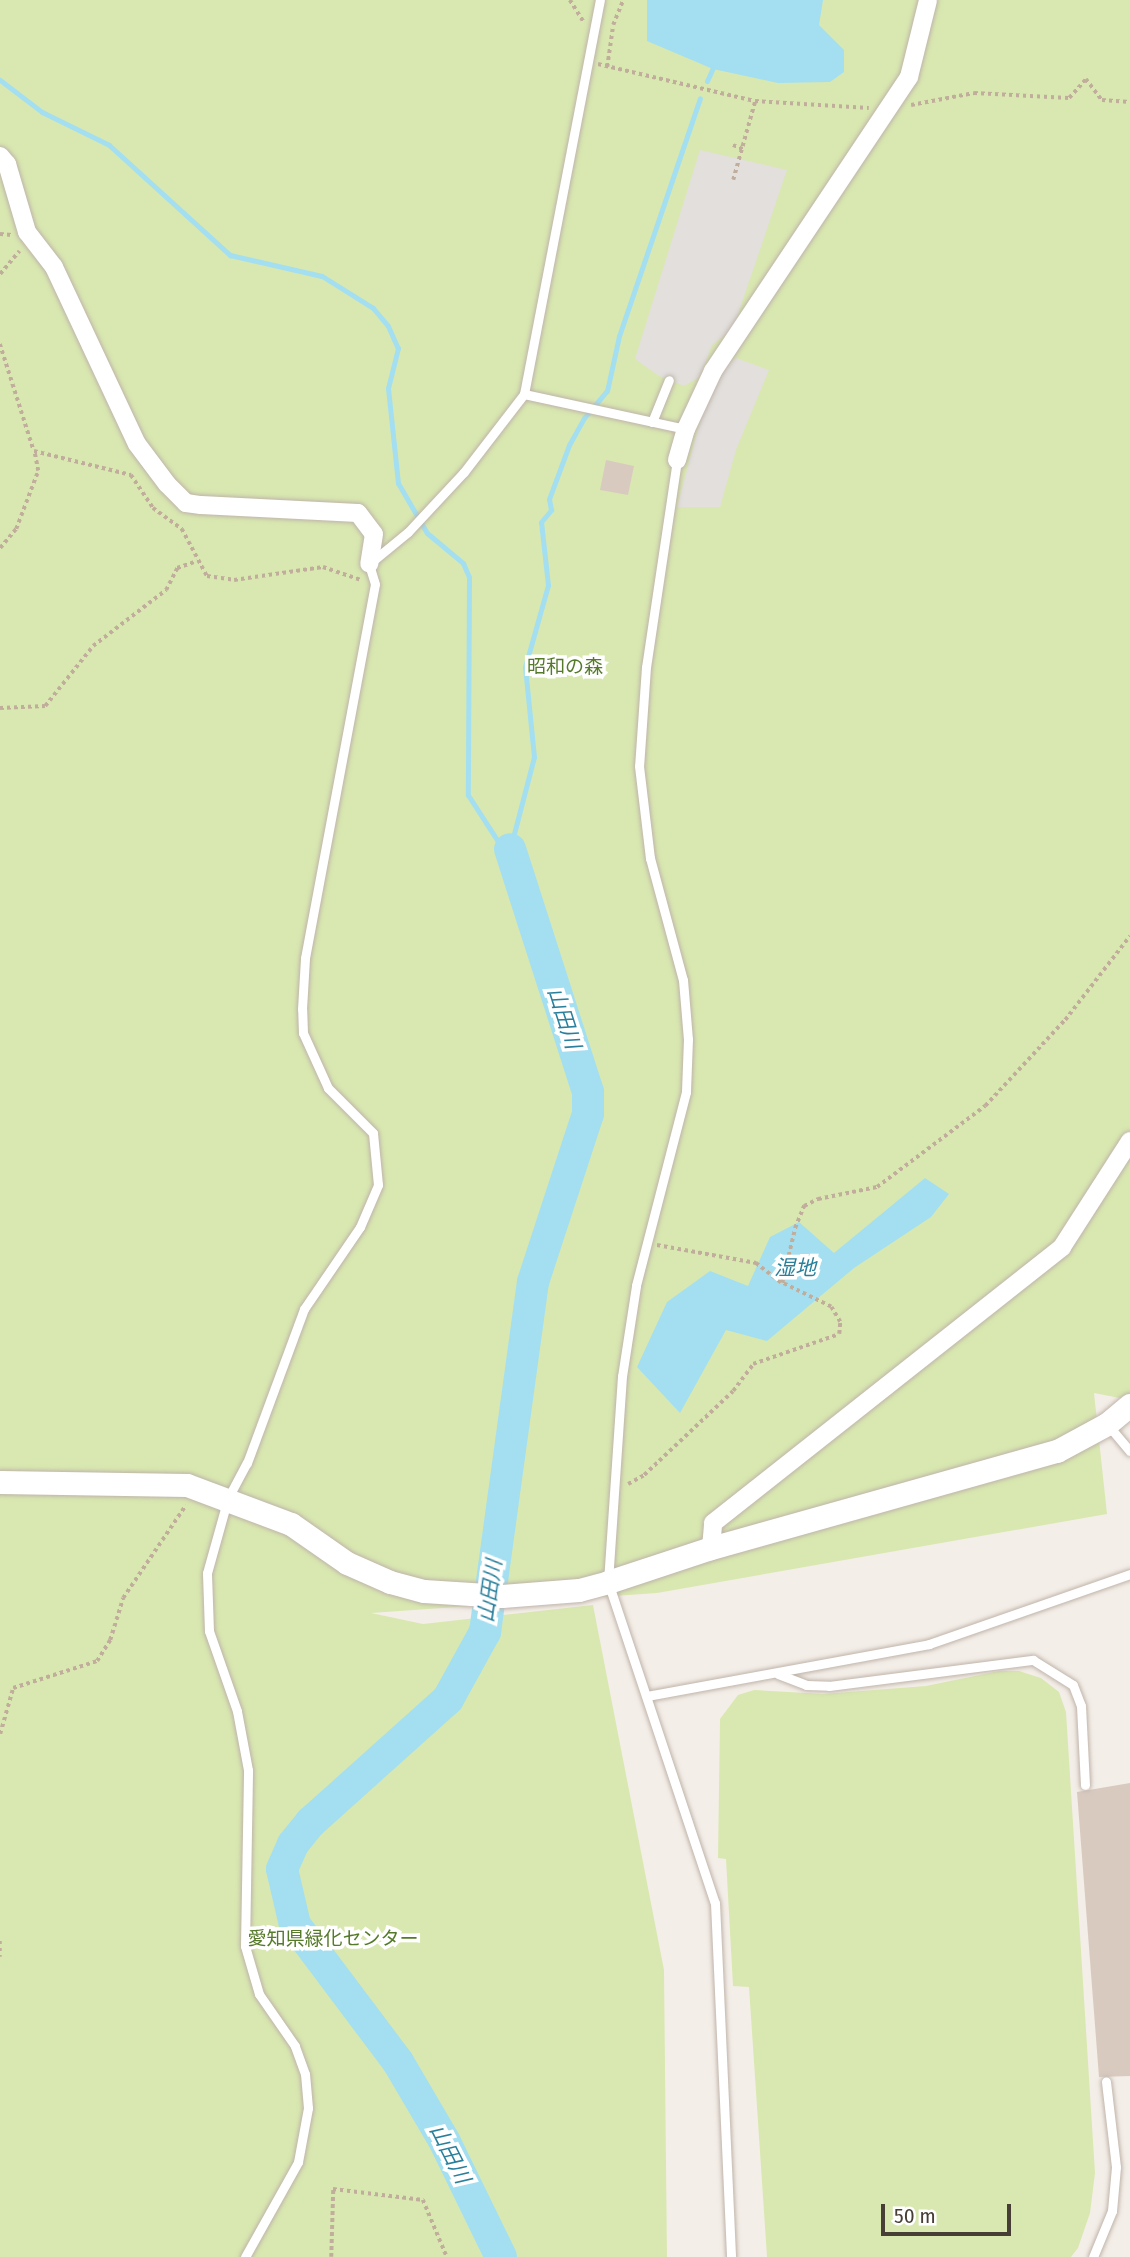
<!DOCTYPE html>
<meta charset="utf-8">
<style>
body{margin:0}
#map{position:relative;width:1130px;height:2257px;overflow:hidden;background:#f4eee8;font-family:"Fira Sans Condensed","Noto Sans JP",sans-serif}
div>[style]{position:absolute}
[style*='--x']{left:calc(var(--x)*1px);top:calc(var(--y)*1px);width:calc(var(--w)*1px);rotate:calc(var(--a)*1deg)}
.green>*{inset:0;background:#d9e8b0}
.parking>*{inset:0;background:#e2dfdc}
.water>*{inset:0;background:#a3dff1}
.stream>*{height:5px;margin:-2.5px;padding:0 2.5px;transform-origin:2.5px;border-radius:2.5px;background:#a3dff1}
.river>*{height:32px;margin:-16px;padding:0 16px;transform-origin:16px;border-radius:16px;background:#a3dff1}
.building>*{inset:0;background:#d9cac0}
.path>*{height:3.5px;margin-top:-1.75px;transform-origin:0;background:repeating-linear-gradient(90deg,#c1ad9b 0 3.5px,transparent 0 7px)}
.roads{filter:drop-shadow(0 0 2px #bfb4aa) drop-shadow(0 0 2px #bfb4aa)}
.service>*{height:9px;margin:-4.5px;padding:0 4.5px;transform-origin:4.5px;border-radius:4.5px;background:#fff}
.minor>*{height:18px;margin:-9px;padding:0 9px;transform-origin:9px;border-radius:9px;background:#fff}
.tertiary>*{height:23px;margin:-11.5px;padding:0 11.5px;transform-origin:11.5px;border-radius:11.5px;background:#fff}
span{translate:-50% -50%;white-space:nowrap;text-align:center;line-height:1.15;-webkit-text-stroke:7px #fff;paint-order:stroke}
.park-label{font-size:19px;color:#557a29}
.water-label{font-size:21px;color:#2a809c;font-style:italic}
.scale{position:absolute;left:881px;top:2204px;width:130px;height:32px;box-sizing:border-box;border:4px solid #473e36;border-top:0;padding-left:9px;font-size:21px;line-height:24px;white-space:nowrap;color:#473e36;-webkit-text-stroke:5px #fff;paint-order:stroke}
</style>
<div id="map">
<div class="green">
<div style="clip-path:polygon(0 0,1130px 0,1130px 1400px,1094px 1393px,1107px 1514px,657px 1593px,371px 1613px,423px 1624px,593px 1605px,664px 1970px,667px 2257px,0 2257px)"></div>
<div style="clip-path:polygon(999px 1671px,1019px 1671px,1041px 1678px,1059px 1692px,1066px 1712px,1095px 2173px,1090px 2213px,1078px 2248px,1071px 2257px,767px 2257px,749px 1987px,733px 1986px,726px 1859px,718px 1858px,720px 1719px,738px 1695px,754px 1690px,823px 1694px,926px 1686px)"></div>
</div>
<div class="parking">
<div style="clip-path:polygon(700px 150px,787px 170px,733px 329px,712px 345px,700px 377px,684px 386px,659px 376px,635px 359px)"></div>
<div style="clip-path:polygon(736px 358px,769px 370px,736px 450px,720px 507px,677px 507px,703px 410px,723px 368px)"></div>
</div>
<div class="water">
<div style="clip-path:polygon(647px 0,823px 0,819px 25px,844px 50px,844px 72px,830px 82px,778px 83px,713px 69px,647px 41px)"></div>
<div style="clip-path:polygon(925px 1178px,949px 1194px,931px 1217px,854px 1268px,767px 1341px,726px 1330px,680px 1413px,637px 1367px,667px 1302px,710px 1271px,748px 1286px,770px 1237px,799px 1222px,834px 1253px)"></div>
</div>
<div class="stream">
<div style="--x:0;--y:80;--w:53;--a:37.3"></div>
<div style="--x:42;--y:112;--w:75;--a:26.2"></div>
<div style="--x:109;--y:145;--w:164;--a:42.3"></div>
<div style="--x:230;--y:255;--w:94;--a:12.9"></div>
<div style="--x:322;--y:276;--w:60;--a:32.1"></div>
<div style="--x:373;--y:308;--w:23;--a:50"></div>
<div style="--x:388;--y:326;--w:24;--a:66"></div>
<div style="--x:398;--y:348;--w:41;--a:104"></div>
<div style="--x:388;--y:388;--w:96;--a:84"></div>
<div style="--x:398;--y:483;--w:58;--a:59.9"></div>
<div style="--x:427;--y:533;--w:47;--a:39.8"></div>
<div style="--x:463;--y:563;--w:15;--a:67"></div>
<div style="--x:469;--y:577;--w:218;--a:90.3"></div>
<div style="--x:468;--y:795;--w:57;--a:57.1"></div>
<div style="--x:499;--y:843;--w:13;--a:29"></div>
<div style="--x:510;--y:849;--w:95;--a:-75.4"></div>
<div style="--x:534;--y:757;--w:90;--a:-95.7"></div>
<div style="--x:525;--y:667;--w:85;--a:-74.3"></div>
<div style="--x:548;--y:585;--w:63;--a:-96.3"></div>
<div style="--x:541;--y:522;--w:16;--a:-50"></div>
<div style="--x:551;--y:510;--w:11;--a:-100"></div>
<div style="--x:549;--y:499;--w:58;--a:-69.7"></div>
<div style="--x:569;--y:445;--w:31;--a:-61"></div>
<div style="--x:584;--y:418;--w:35;--a:-50"></div>
<div style="--x:607;--y:391;--w:56;--a:-77.7"></div>
<div style="--x:619;--y:336;--w:251;--a:-71.2"></div>
<div style="--x:707;--y:81;--w:17;--a:-66"></div>
</div>
<div class="river">
<div style="--x:501;--y:2257;--w:128;--a:-116"></div>
<div style="--x:445;--y:2142;--w:93;--a:-120.4"></div>
<div style="--x:398;--y:2062;--w:171;--a:-126.9"></div>
<div style="--x:295;--y:1925;--w:57;--a:-103.1"></div>
<div style="--x:282;--y:1869;--w:27;--a:-66"></div>
<div style="--x:293;--y:1844;--w:28;--a:-51"></div>
<div style="--x:311;--y:1822;--w:184;--a:-41.9"></div>
<div style="--x:448;--y:1699;--w:77;--a:-61.1"></div>
<div style="--x:485;--y:1632;--w:353;--a:-82.2"></div>
<div style="--x:533;--y:1282;--w:177;--a:-71.9"></div>
<div style="--x:588;--y:1114;--w:22;--a:-90"></div>
<div style="--x:588;--y:1092;--w:255;--a:-107.8"></div>
</div>
<div class="building">
<div style="clip-path:polygon(606px 460px,634px 466px,628px 495px,600px 490px)"></div>
<div style="clip-path:polygon(1130px 1783px,1130px 2076px,1099px 2077px,1077px 1792px)"></div>
</div>
<div class="path">
<div style="--x:570;--y:0;--w:26;--a:58"></div>
<div style="--x:598;--y:64;--w:161;--a:13.3"></div>
<div style="--x:755;--y:101;--w:114;--a:3.5"></div>
<div style="--x:607;--y:67;--w:42;--a:-81.9"></div>
<div style="--x:613;--y:25;--w:27;--a:-68"></div>
<div style="--x:911;--y:105;--w:64;--a:-10.8"></div>
<div style="--x:974;--y:93;--w:95;--a:3"></div>
<div style="--x:1069;--y:98;--w:25;--a:-48"></div>
<div style="--x:1086;--y:79;--w:26;--a:53"></div>
<div style="--x:1102;--y:100;--w:28;--a:4"></div>
<div style="--x:733;--y:145;--w:11;--a:22"></div>
<div style="--x:733;--y:180;--w:82;--a:-74.4"></div>
<div style="--x:0;--y:234;--w:12;--a:5"></div>
<div style="--x:0;--y:274;--w:30;--a:-50"></div>
<div style="--x:0;--y:344;--w:112;--a:72.4"></div>
<div style="--x:34;--y:451;--w:100;--a:13.9"></div>
<div style="--x:131;--y:475;--w:40;--a:56"></div>
<div style="--x:153;--y:508;--w:36;--a:36"></div>
<div style="--x:182;--y:529;--w:53;--a:62"></div>
<div style="--x:207;--y:576;--w:27;--a:8"></div>
<div style="--x:234;--y:580;--w:90;--a:-8.3"></div>
<div style="--x:323;--y:567;--w:40;--a:18.9"></div>
<div style="--x:0;--y:548;--w:25;--a:-50"></div>
<div style="--x:16;--y:529;--w:62;--a:-69.2"></div>
<div style="--x:38;--y:471;--w:20;--a:-101"></div>
<div style="--x:0;--y:708;--w:45;--a:-2.5"></div>
<div style="--x:45;--y:706;--w:77;--a:-51.3"></div>
<div style="--x:93;--y:646;--w:92;--a:-37.5"></div>
<div style="--x:166;--y:590;--w:25;--a:-63"></div>
<div style="--x:177;--y:568;--w:21;--a:-19"></div>
<div style="--x:657;--y:1245;--w:101;--a:10.3"></div>
<div style="--x:756;--y:1263;--w:33;--a:38"></div>
<div style="--x:628;--y:1484;--w:18;--a:-29"></div>
<div style="--x:644;--y:1475;--w:122;--a:-43.3"></div>
<div style="--x:733;--y:1391;--w:34;--a:-53"></div>
<div style="--x:753;--y:1364;--w:91;--a:-19.2"></div>
<div style="--x:839;--y:1334;--w:12;--a:-85"></div>
<div style="--x:840;--y:1322;--w:17;--a:-121"></div>
<div style="--x:831;--y:1307;--w:55;--a:-153.9"></div>
<div style="--x:782;--y:1283;--w:57;--a:-76.7"></div>
<div style="--x:795;--y:1228;--w:24;--a:-68"></div>
<div style="--x:804;--y:1206;--w:16;--a:-27"></div>
<div style="--x:818;--y:1199;--w:60;--a:-11.5"></div>
<div style="--x:877;--y:1187;--w:135;--a:-36.9"></div>
<div style="--x:985;--y:1106;--w:117;--a:-47.1"></div>
<div style="--x:1065;--y:1020;--w:106;--a:-52.3"></div>
<div style="--x:0;--y:1734;--w:48;--a:-74.2"></div>
<div style="--x:13;--y:1688;--w:88;--a:-17.8"></div>
<div style="--x:97;--y:1661;--w:25;--a:-58"></div>
<div style="--x:110;--y:1640;--w:44;--a:-72.8"></div>
<div style="--x:123;--y:1598;--w:112;--a:-55.9"></div>
<div style="--x:0;--y:1941;--w:16;--a:90"></div>
<div style="--x:331;--y:2257;--w:68;--a:-88.3"></div>
<div style="--x:333;--y:2189;--w:91;--a:7"></div>
<div style="--x:423;--y:2200;--w:62;--a:67.2"></div>
</div>
<div class="roads">
<div class="service">
<div style="--x:524;--y:394;--w:166;--a:12.2"></div>
<div style="--x:652;--y:422;--w:45;--a:-68"></div>
<div style="--x:677;--y:460;--w:209;--a:98.5"></div>
<div style="--x:646;--y:667;--w:99;--a:94"></div>
<div style="--x:639;--y:766;--w:93;--a:83.2"></div>
<div style="--x:650;--y:858;--w:126;--a:74.9"></div>
<div style="--x:683;--y:980;--w:59;--a:85.2"></div>
<div style="--x:688;--y:1039;--w:53;--a:92.2"></div>
<div style="--x:686;--y:1092;--w:200;--a:104.5"></div>
<div style="--x:636;--y:1286;--w:91;--a:98.8"></div>
<div style="--x:622;--y:1376;--w:206;--a:93.9"></div>
<div style="--x:608;--y:1582;--w:338;--a:71.6"></div>
<div style="--x:715;--y:1903;--w:354;--a:87.4"></div>
<div style="--x:1108;--y:1425;--w:34;--a:50"></div>
<div style="--x:778;--y:1674;--w:30;--a:21"></div>
<div style="--x:806;--y:1685;--w:23;--a:2"></div>
<div style="--x:829;--y:1686;--w:206;--a:-7.3"></div>
<div style="--x:1033;--y:1660;--w:47;--a:32"></div>
<div style="--x:1073;--y:1685;--w:22;--a:69"></div>
<div style="--x:1081;--y:1706;--w:79;--a:87.1"></div>
<div style="--x:647;--y:1696;--w:287;--a:-10.4"></div>
<div style="--x:929;--y:1644;--w:213;--a:-19.2"></div>
<div style="--x:245;--y:2257;--w:109;--a:-60.8"></div>
<div style="--x:298;--y:2162;--w:55;--a:-79.5"></div>
<div style="--x:308;--y:2108;--w:34;--a:-95"></div>
<div style="--x:305;--y:2074;--w:30;--a:-110"></div>
<div style="--x:295;--y:2046;--w:63;--a:-124.7"></div>
<div style="--x:259;--y:1994;--w:50;--a:-106.3"></div>
<div style="--x:245;--y:1946;--w:176;--a:-89"></div>
<div style="--x:248;--y:1770;--w:60;--a:-100.6"></div>
<div style="--x:237;--y:1711;--w:85;--a:-109.3"></div>
<div style="--x:209;--y:1631;--w:58;--a:-92"></div>
<div style="--x:207;--y:1573;--w:78;--a:-74.4"></div>
<div style="--x:228;--y:1498;--w:40;--a:-62"></div>
<div style="--x:247;--y:1463;--w:164;--a:-69.7"></div>
<div style="--x:304;--y:1309;--w:99;--a:-55.7"></div>
<div style="--x:360;--y:1227;--w:46;--a:-66.8"></div>
<div style="--x:378;--y:1185;--w:52;--a:-95.5"></div>
<div style="--x:373;--y:1133;--w:64;--a:-135"></div>
<div style="--x:328;--y:1088;--w:60;--a:-114.4"></div>
<div style="--x:303;--y:1033;--w:24;--a:-92"></div>
<div style="--x:302;--y:1009;--w:51;--a:-86.6"></div>
<div style="--x:305;--y:958;--w:380;--a:-79.4"></div>
<div style="--x:375;--y:584;--w:21;--a:-107"></div>
<div style="--x:369;--y:564;--w:50;--a:-39.4"></div>
<div style="--x:408;--y:532;--w:82;--a:-47"></div>
<div style="--x:464;--y:472;--w:98;--a:-52.4"></div>
<div style="--x:524;--y:394;--w:401;--a:-79.1"></div>
<div style="--x:1093;--y:2257;--w:50;--a:-67.6"></div>
<div style="--x:1112;--y:2211;--w:44;--a:-84.8"></div>
<div style="--x:1116;--y:2167;--w:86;--a:-96.7"></div>
</div>
<div class="minor">
<div style="--x:0;--y:156;--w:11;--a:49"></div>
<div style="--x:7;--y:164;--w:71;--a:73.6"></div>
<div style="--x:27;--y:232;--w:44;--a:52.4"></div>
<div style="--x:54;--y:267;--w:195;--a:64.9"></div>
<div style="--x:137;--y:444;--w:50;--a:53.1"></div>
<div style="--x:167;--y:484;--w:27;--a:45"></div>
<div style="--x:186;--y:503;--w:15;--a:8"></div>
<div style="--x:201;--y:505;--w:157;--a:2.9"></div>
<div style="--x:358;--y:513;--w:26;--a:53"></div>
<div style="--x:374;--y:534;--w:30;--a:99"></div>
<div style="--x:677;--y:460;--w:32;--a:-74"></div>
<div style="--x:686;--y:429;--w:64;--a:-65"></div>
<div style="--x:713;--y:371;--w:353;--a:-56.3"></div>
<div style="--x:909;--y:77;--w:79;--a:-76.1"></div>
<div style="--x:711;--y:1548;--w:25;--a:-85"></div>
<div style="--x:713;--y:1523;--w:445;--a:-38.3"></div>
<div style="--x:1062;--y:1247;--w:126;--a:-57.3"></div>
</div>
<div class="tertiary">
<div style="--x:0;--y:1482;--w:187;--a:0.9"></div>
<div style="--x:187;--y:1485;--w:111;--a:20.6"></div>
<div style="--x:291;--y:1524;--w:68;--a:34.9"></div>
<div style="--x:347;--y:1563;--w:47;--a:23.8"></div>
<div style="--x:390;--y:1582;--w:35;--a:15"></div>
<div style="--x:424;--y:1591;--w:78;--a:3.7"></div>
<div style="--x:502;--y:1596;--w:77;--a:-4.5"></div>
<div style="--x:579;--y:1590;--w:30;--a:-15"></div>
<div style="--x:608;--y:1582;--w:108;--a:-18.3"></div>
<div style="--x:711;--y:1548;--w:359;--a:-15.7"></div>
<div style="--x:1057;--y:1451;--w:57;--a:-28.4"></div>
<div style="--x:1107;--y:1424;--w:30;--a:-40"></div>
</div>
</div>
<div class="park-label">
<span style="left:565px;top:667px">昭和の森</span>
<span style="left:333px;top:1939px">愛知県緑化センター</span>
</div>
<div class="water-label">
<span style="left:564px;top:1018px;rotate:72deg">山田川</span>
<span style="left:795px;top:1268px">湿地</span>
<span style="left:490px;top:1591px;rotate:-82deg">山田川</span>
<span style="left:450px;top:2154px;rotate:63deg">山田川</span>
</div>
<div class="scale">50 m</div>
</div>
